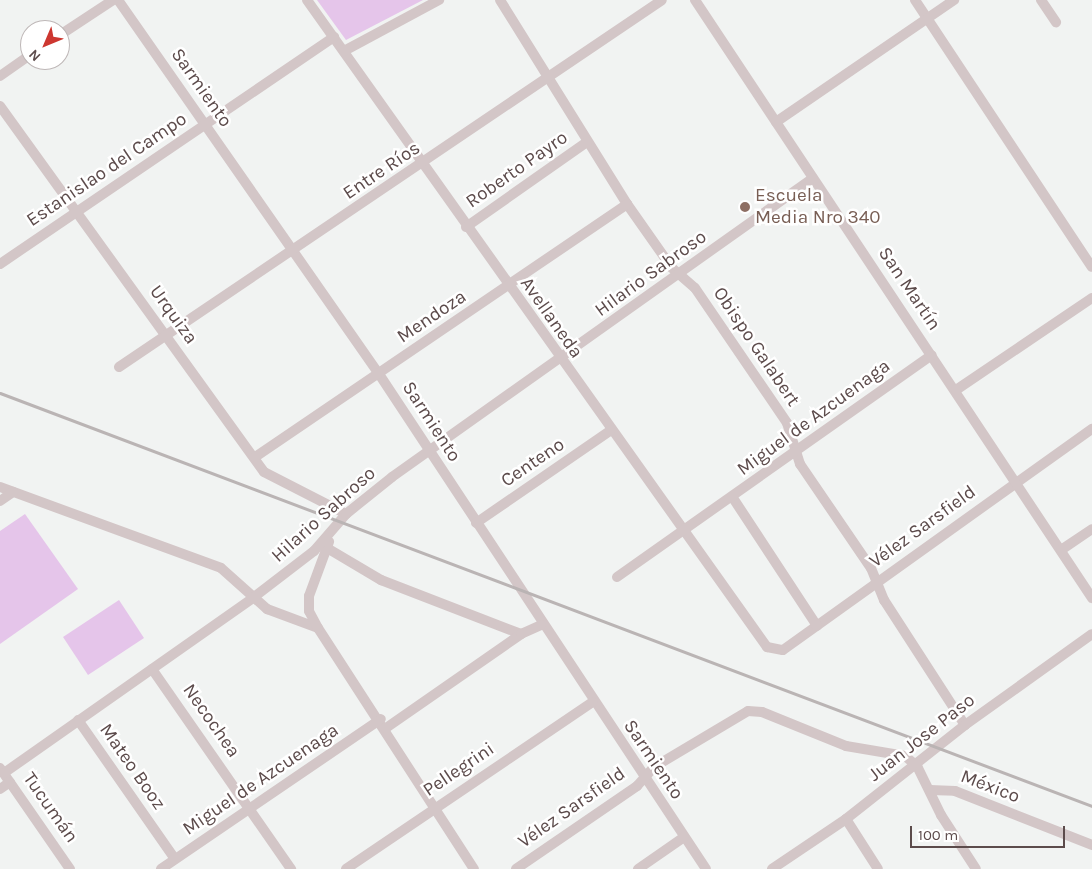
<!DOCTYPE html>
<meta charset="utf-8">
<style>
body{margin:0}
#map{position:relative;width:1092px;height:869px;overflow:hidden;background:#f1f3f2;font-family:Karla,sans-serif}
div>[style]{position:absolute}
[style*='--x']{left:calc(var(--x)*1px);top:calc(var(--y)*1px);width:calc(var(--w)*1px);rotate:calc(var(--a)*1deg)}
.green>*{inset:0;background:#e5c5ea}
.minor>*{height:10px;margin:-5px;padding:0 5px;transform-origin:5px;border-radius:5px;background:#d3c6c7}
.rail>*{height:3px;margin:-1.5px;padding:0 1.5px;transform-origin:1.5px;border-radius:1.5px;background:#bab4b4}
.dots>*{width:14px;height:14px;translate:-50% -50%;box-sizing:border-box;border:2px solid #fff;border-radius:50%}
span{translate:-50% -50%;white-space:nowrap;text-align:center;line-height:1.15;-webkit-text-stroke:5px #fff;paint-order:stroke}
.street-label{font-size:19px;color:#5c4b4b}
.education-label{font-size:19px;color:#785e54}
.left{translate:0 -50%;text-align:left}
.north{position:absolute;left:20px;top:20px;width:50px;height:50px;box-sizing:border-box;background:#fff;border:1px solid #beb7b7;border-radius:50%;rotate:225deg;font-size:14px;font-weight:700;line-height:20px;text-align:center;color:#5c4b4b}
.north::after{content:'';display:block;margin:auto;width:18px;height:22px;background:#cd3730;clip-path:polygon(50% 0,100% 100%,50% 72%,0 100%)}
.scale{position:absolute;left:910px;top:826px;width:155px;height:22px;box-sizing:border-box;border:2px solid #5c4b4b;border-top:0;padding-left:6px;font-size:15px;line-height:18px;white-space:nowrap;color:#5c4b4b;-webkit-text-stroke:4px #fff;paint-order:stroke}
</style>
<div id="map">
<div class="green">
<div style="clip-path:polygon(317px 0,423px 0,346px 40px)"></div>
<div style="clip-path:polygon(25px 514px,78px 589px,0 644px,0 531px)"></div>
<div style="clip-path:polygon(119px 600px,144px 638px,88px 675px,63px 637px)"></div>
</div>
<div class="minor">
<div style="--x:118;--y:0;--w:456;--a:55.1"></div>
<div style="--x:379;--y:374;--w:593;--a:56.55"></div>
<div style="--x:307;--y:0;--w:794;--a:54.59"></div>
<div style="--x:767;--y:647;--w:16;--a:11"></div>
<div style="--x:783;--y:650;--w:380;--a:-35.6"></div>
<div style="--x:500;--y:0;--w:240;--a:58.1"></div>
<div style="--x:627;--y:204;--w:78;--a:54.9"></div>
<div style="--x:672;--y:268;--w:30;--a:41"></div>
<div style="--x:695;--y:288;--w:163;--a:55.7"></div>
<div style="--x:787;--y:423;--w:43;--a:72.4"></div>
<div style="--x:800;--y:464;--w:126;--a:55.7"></div>
<div style="--x:871;--y:568;--w:35;--a:68"></div>
<div style="--x:884;--y:600;--w:149;--a:57.1"></div>
<div style="--x:695;--y:0;--w:718;--a:56.42"></div>
<div style="--x:915;--y:0;--w:320;--a:56.5"></div>
<div style="--x:1041;--y:0;--w:27;--a:56"></div>
<div style="--x:60;--y:35;--w:64;--a:-33.4"></div>
<div style="--x:344;--y:51;--w:108;--a:-28.2"></div>
<div style="--x:0;--y:76;--w:37;--a:-35"></div>
<div style="--x:0;--y:106;--w:451;--a:54.2"></div>
<div style="--x:264;--y:472;--w:92;--a:27.1"></div>
<div style="--x:776;--y:122;--w:216;--a:-34.4"></div>
<div style="--x:466;--y:227;--w:148;--a:-35.1"></div>
<div style="--x:0;--y:264;--w:404;--a:-34.2"></div>
<div style="--x:119;--y:367;--w:655;--a:-34.05"></div>
<div style="--x:956;--y:390;--w:164;--a:-34.1"></div>
<div style="--x:255;--y:457;--w:450;--a:-34.2"></div>
<div style="--x:0;--y:487;--w:235;--a:20.1"></div>
<div style="--x:221;--y:568;--w:62;--a:41.7"></div>
<div style="--x:267;--y:609;--w:54;--a:20.4"></div>
<div style="--x:318;--y:628;--w:287;--a:57.1"></div>
<div style="--x:733;--y:498;--w:153;--a:56.7"></div>
<div style="--x:0;--y:501;--w:16;--a:-35"></div>
<div style="--x:476;--y:523;--w:163;--a:-34.5"></div>
<div style="--x:327;--y:548;--w:63;--a:30.7"></div>
<div style="--x:381;--y:580;--w:150;--a:21.1"></div>
<div style="--x:1061;--y:550;--w:37;--a:-34"></div>
<div style="--x:617;--y:577;--w:385;--a:-35.2"></div>
<div style="--x:318;--y:628;--w:19;--a:-118"></div>
<div style="--x:309;--y:611;--w:15;--a:-90"></div>
<div style="--x:309;--y:596;--w:58;--a:-69.7"></div>
<div style="--x:152;--y:669;--w:244;--a:55.2"></div>
<div style="--x:78;--y:720;--w:169;--a:55.1"></div>
<div style="--x:386;--y:728;--w:165;--a:-34.8"></div>
<div style="--x:521;--y:634;--w:22;--a:-24"></div>
<div style="--x:0;--y:768;--w:123;--a:55.3"></div>
<div style="--x:4;--y:773;--w:306;--a:-35.1"></div>
<div style="--x:254;--y:597;--w:76;--a:-37.5"></div>
<div style="--x:314;--y:551;--w:49;--a:-49.1"></div>
<div style="--x:346;--y:514;--w:59;--a:-38.8"></div>
<div style="--x:392;--y:477;--w:516;--a:-35.38"></div>
<div style="--x:0;--y:789;--w:12;--a:-35"></div>
<div style="--x:930;--y:790;--w:25;--a:2"></div>
<div style="--x:955;--y:791;--w:147;--a:21.5"></div>
<div style="--x:846;--y:819;--w:59;--a:57.4"></div>
<div style="--x:161;--y:869;--w:266;--a:-34.3"></div>
<div style="--x:346;--y:869;--w:298;--a:-34.1"></div>
<div style="--x:516;--y:869;--w:147;--a:-34.4"></div>
<div style="--x:637;--y:786;--w:25;--a:-48"></div>
<div style="--x:654;--y:767;--w:109;--a:-30.8"></div>
<div style="--x:748;--y:711;--w:14;--a:4"></div>
<div style="--x:762;--y:712;--w:91;--a:22"></div>
<div style="--x:846;--y:746;--w:60;--a:9.6"></div>
<div style="--x:905;--y:756;--w:16;--a:40"></div>
<div style="--x:917;--y:766;--w:55;--a:63.9"></div>
<div style="--x:941;--y:815;--w:64;--a:57.1"></div>
<div style="--x:638;--y:869;--w:56;--a:-34.8"></div>
<div style="--x:772;--y:869;--w:89;--a:-34"></div>
<div style="--x:846;--y:819;--w:152;--a:-38.3"></div>
<div style="--x:965;--y:725;--w:156;--a:-35.6"></div>
</div>
<div class="rail">
<div style="--x:0;--y:393;--w:1167;--a:20.72"></div>
</div>
<div class="dots">
<div style="left:745px;top:207px;background:#8d6e63"></div>
</div>
<div class="street-label">
<span style="left:201px;top:88px;rotate:55deg">Sarmiento</span>
<span style="left:107px;top:170px;rotate:-34deg">Estanislao del Campo</span>
<span style="left:517px;top:170px;rotate:-35deg">Roberto Payro</span>
<span style="left:382px;top:171px;rotate:-34deg">Entre Ríos</span>
<span style="left:651px;top:274px;rotate:-36deg">Hilario Sabroso</span>
<span style="left:909px;top:289px;rotate:56deg">San Martín</span>
<span style="left:173px;top:315px;rotate:54deg">Urquiza</span>
<span style="left:432px;top:317px;rotate:-34deg">Mendoza</span>
<span style="left:551px;top:318px;rotate:55deg">Avellaneda</span>
<span style="left:756px;top:347px;rotate:56deg">Obispo Galabert</span>
<span style="left:814px;top:418px;rotate:-36deg">Miguel de Azcuenaga</span>
<span style="left:431px;top:422px;rotate:57deg">Sarmiento</span>
<span style="left:533px;top:463px;rotate:-34deg">Centeno</span>
<span style="left:324px;top:515px;rotate:-42deg">Hilario Sabroso</span>
<span style="left:923px;top:527px;rotate:-36deg">Vélez Sarsfield</span>
<span style="left:211px;top:721px;rotate:55deg">Necochea</span>
<span style="left:922px;top:738px;rotate:-38deg">Juan Jose Paso</span>
<span style="left:653px;top:760px;rotate:56deg">Sarmiento</span>
<span style="left:132px;top:767px;rotate:55deg">Mateo Booz</span>
<span style="left:459px;top:770px;rotate:-34deg">Pellegrini</span>
<span style="left:261px;top:780px;rotate:-34deg">Miguel de Azcuenaga</span>
<span style="left:990px;top:787px;rotate:21deg">México</span>
<span style="left:50px;top:808px;rotate:55deg">Tucumán</span>
<span style="left:572px;top:808px;rotate:-35deg">Vélez Sarsfield</span>
</div>
<div class="education-label">
<span class="left" style="left:755px;top:207px">Escuela<br>Media Nro 340</span>
</div>
<div class="north">N</div>
<div class="scale">100 m</div>
</div>
